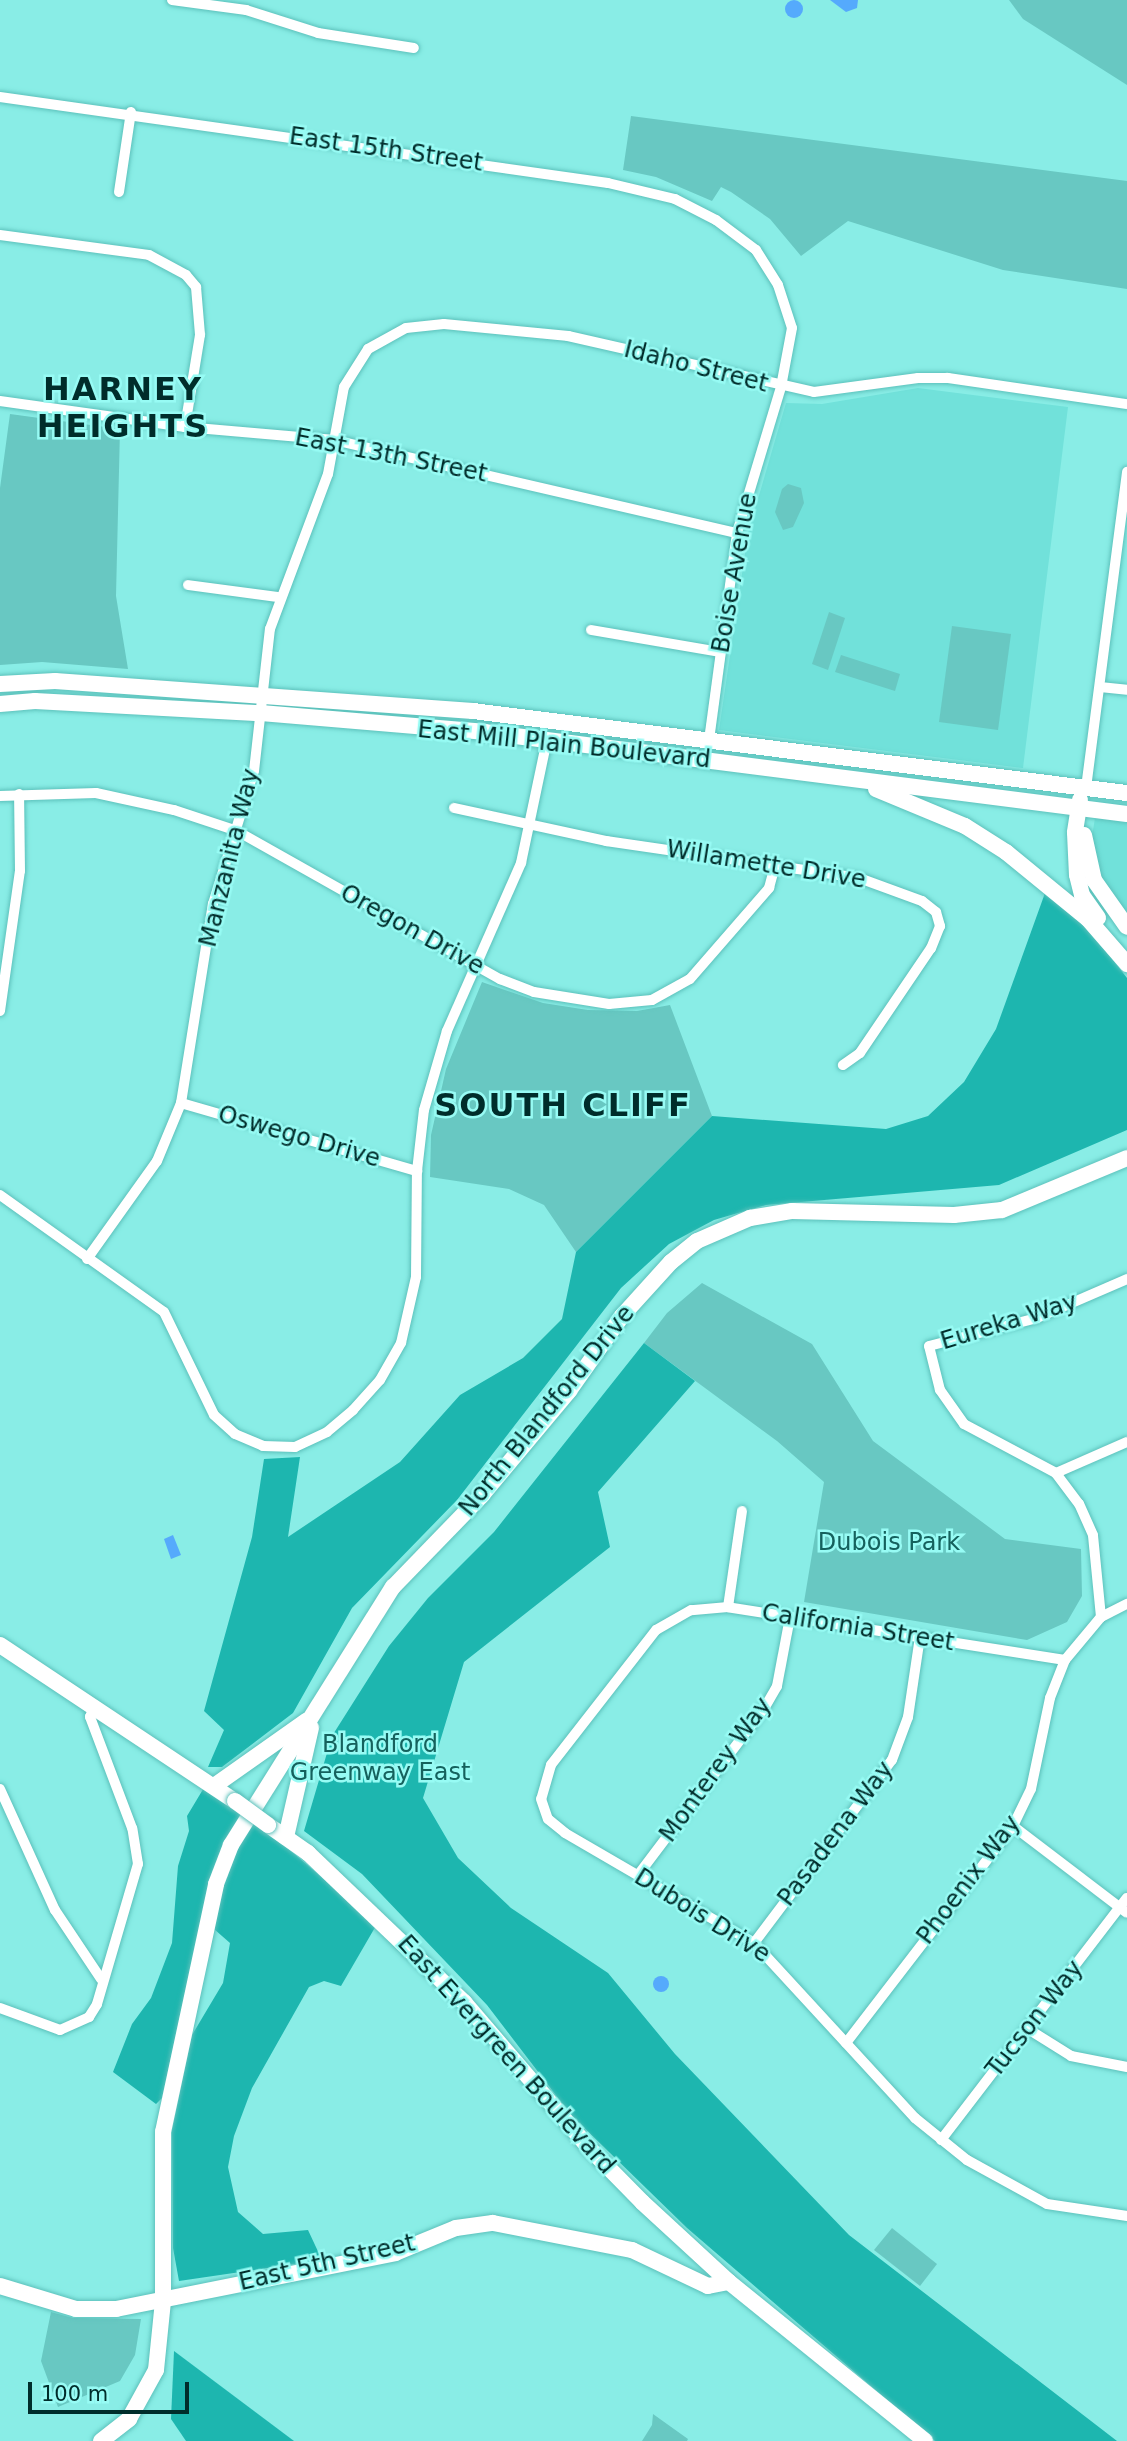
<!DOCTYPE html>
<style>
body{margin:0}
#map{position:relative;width:1127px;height:2441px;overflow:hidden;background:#89ede6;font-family:"DejaVu Sans",sans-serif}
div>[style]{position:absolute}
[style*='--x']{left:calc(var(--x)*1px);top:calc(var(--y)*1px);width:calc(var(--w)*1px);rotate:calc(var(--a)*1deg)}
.built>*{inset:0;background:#71e1da}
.green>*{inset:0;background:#68c8c2}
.forest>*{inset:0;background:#1db6af}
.water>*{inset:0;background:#55aafc}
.round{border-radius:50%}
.roads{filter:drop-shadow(0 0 2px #5cc1bb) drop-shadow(0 0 2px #5cc1bb)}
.street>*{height:10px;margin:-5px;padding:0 5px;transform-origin:5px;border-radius:5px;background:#fff}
.secondary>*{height:16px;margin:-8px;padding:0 8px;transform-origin:8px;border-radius:8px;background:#fff}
.bridges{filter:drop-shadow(0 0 2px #5cc1bb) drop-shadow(0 0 2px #5cc1bb)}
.secondary-bridge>*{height:16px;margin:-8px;padding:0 8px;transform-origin:8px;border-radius:8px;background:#fff}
span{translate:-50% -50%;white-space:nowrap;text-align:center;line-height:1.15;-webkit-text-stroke:5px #97fbf4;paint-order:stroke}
.street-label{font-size:24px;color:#002d2b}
.park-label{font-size:24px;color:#15615d}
.district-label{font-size:32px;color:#002d2b;font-weight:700;letter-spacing:2px}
.scale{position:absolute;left:28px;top:2382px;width:161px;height:32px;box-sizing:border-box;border:4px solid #002d2b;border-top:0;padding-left:9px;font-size:21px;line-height:24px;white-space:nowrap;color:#002d2b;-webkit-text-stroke:5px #97fbf4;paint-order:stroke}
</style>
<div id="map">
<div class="built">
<div style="clip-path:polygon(918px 388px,1068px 407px,1023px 768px,719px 730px,748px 533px,786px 403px,822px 404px)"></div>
<div style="clip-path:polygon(1095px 818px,1127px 820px,1127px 913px,1101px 881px,1091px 843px)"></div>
</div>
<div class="green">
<div style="clip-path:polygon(1009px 0,1127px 0,1127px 85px,1023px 19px)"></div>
<div style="clip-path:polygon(631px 116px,1127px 181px,1127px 289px,1003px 270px,848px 221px,801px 256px,770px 219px,731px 192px,721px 187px,712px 201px,656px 177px,623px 170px)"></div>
<div style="clip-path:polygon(10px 414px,120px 429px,116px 596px,128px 669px,42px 662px,0 665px,0 488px)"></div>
<div style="clip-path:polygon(788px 484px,801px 488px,804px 503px,793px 527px,783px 530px,775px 512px,782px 489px)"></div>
<div style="clip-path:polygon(829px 612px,845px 618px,828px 670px,812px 664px)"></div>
<div style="clip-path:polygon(952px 626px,1011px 634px,998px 730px,939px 722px)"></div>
<div style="clip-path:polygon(841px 655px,900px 674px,895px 691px,835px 672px)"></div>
<div style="clip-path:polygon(482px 982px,543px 1003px,588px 1010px,637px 1011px,670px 1005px,712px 1116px,576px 1252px,544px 1205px,509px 1189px,430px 1177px,431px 1135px,446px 1069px)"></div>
<div style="clip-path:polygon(702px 1283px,812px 1344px,873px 1441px,1005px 1539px,1081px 1549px,1082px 1596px,1067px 1622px,1027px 1640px,804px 1602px,824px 1482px,777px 1441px,644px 1343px,667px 1313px)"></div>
<div style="clip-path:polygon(892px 2228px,937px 2264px,920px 2286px,874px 2250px)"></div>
<div style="clip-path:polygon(51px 2312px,73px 2318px,141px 2319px,135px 2355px,120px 2381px,58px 2407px,41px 2361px)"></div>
<div style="clip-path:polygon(653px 2414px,688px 2439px,687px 2441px,642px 2441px,652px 2425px)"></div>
</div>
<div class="forest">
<div style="clip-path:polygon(1045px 893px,1092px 933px,1127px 978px,1127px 1130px,999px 1185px,766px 1205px,714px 1220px,669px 1244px,621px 1288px,457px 1500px,352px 1608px,293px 1713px,222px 1767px,208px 1767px,224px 1730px,204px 1711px,252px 1537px,264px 1459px,300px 1457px,288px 1537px,400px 1462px,460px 1395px,523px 1358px,562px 1319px,576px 1252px,712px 1116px,886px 1129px,928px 1116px,964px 1082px,996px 1029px)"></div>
<div style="clip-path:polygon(644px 1343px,695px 1381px,598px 1492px,610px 1547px,464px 1662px,423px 1798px,458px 1858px,511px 1908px,608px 1973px,675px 2054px,849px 2235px,1117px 2441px,935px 2441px,687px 2228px,571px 2115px,487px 2005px,362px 1874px,304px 1831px,332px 1736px,389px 1646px,428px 1598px,494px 1532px)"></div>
<div style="clip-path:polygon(205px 1786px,242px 1813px,203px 1913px,162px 2098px,156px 2104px,113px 2072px,132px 2024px,151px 1998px,172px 1943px,178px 1866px,189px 1831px,187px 1816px)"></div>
<div style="clip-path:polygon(252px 1818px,377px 1924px,341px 1986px,324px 1981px,309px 1987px,252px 2088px,234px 2136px,228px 2167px,238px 2212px,263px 2234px,308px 2230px,322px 2260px,179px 2281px,173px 2248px,172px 2130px,192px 2035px,223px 1983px,230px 1943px,214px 1929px,225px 1877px)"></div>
<div style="clip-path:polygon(174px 2351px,294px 2441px,186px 2441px,171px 2419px)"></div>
</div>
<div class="water">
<div style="clip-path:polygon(830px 0,858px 0,857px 8px,846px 12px)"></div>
<div class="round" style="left:785px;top:0;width:18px;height:18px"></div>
<div style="clip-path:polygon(173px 1535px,181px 1555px,171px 1559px,164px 1539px)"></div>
<div class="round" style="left:653px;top:1976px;width:16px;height:16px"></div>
</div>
<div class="roads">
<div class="street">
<div style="--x:172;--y:0;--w:75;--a:7.7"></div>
<div style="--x:246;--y:10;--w:76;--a:17.7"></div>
<div style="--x:318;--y:33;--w:97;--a:8.9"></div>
<div style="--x:0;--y:97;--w:614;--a:8.05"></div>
<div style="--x:608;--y:183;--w:69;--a:13.4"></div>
<div style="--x:675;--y:199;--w:46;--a:27.1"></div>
<div style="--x:716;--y:220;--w:50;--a:36.9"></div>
<div style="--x:756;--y:250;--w:41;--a:57.8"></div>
<div style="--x:778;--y:285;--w:45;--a:72"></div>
<div style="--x:792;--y:328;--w:60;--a:100.6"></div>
<div style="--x:781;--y:387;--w:152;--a:106.8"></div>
<div style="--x:737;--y:533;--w:210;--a:97.7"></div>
<div style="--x:119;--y:192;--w:81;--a:-81.5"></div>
<div style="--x:0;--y:235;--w:150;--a:7.6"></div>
<div style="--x:149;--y:255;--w:42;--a:28.4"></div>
<div style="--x:186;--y:275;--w:16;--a:50"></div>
<div style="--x:196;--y:287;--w:48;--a:85.2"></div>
<div style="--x:200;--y:335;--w:93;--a:99.3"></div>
<div style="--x:0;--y:401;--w:187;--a:8"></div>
<div style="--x:185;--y:427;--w:150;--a:5"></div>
<div style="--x:334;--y:440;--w:414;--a:13"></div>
<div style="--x:188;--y:585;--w:91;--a:7.6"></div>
<div style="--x:591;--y:630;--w:131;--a:9.7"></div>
<div style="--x:1100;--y:687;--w:27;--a:6"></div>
<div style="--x:1086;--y:788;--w:319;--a:-82.6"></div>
<div style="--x:0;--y:796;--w:96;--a:-1.8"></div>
<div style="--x:96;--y:793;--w:80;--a:12.3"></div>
<div style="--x:174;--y:810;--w:66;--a:18.4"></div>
<div style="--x:237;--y:831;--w:302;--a:29.4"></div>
<div style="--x:500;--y:979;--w:36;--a:21"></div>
<div style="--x:534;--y:992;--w:76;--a:9.1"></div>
<div style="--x:609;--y:1004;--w:43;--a:-5.3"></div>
<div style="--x:652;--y:1000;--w:43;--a:-28.9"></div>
<div style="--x:690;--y:979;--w:121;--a:-49"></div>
<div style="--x:769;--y:888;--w:23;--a:-75"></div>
<div style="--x:454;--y:808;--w:156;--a:12.2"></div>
<div style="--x:606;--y:841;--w:256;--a:8.3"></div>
<div style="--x:859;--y:878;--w:67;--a:20.1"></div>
<div style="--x:922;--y:901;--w:18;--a:38"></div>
<div style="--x:936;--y:912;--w:15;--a:74"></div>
<div style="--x:940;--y:926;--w:24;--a:112"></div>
<div style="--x:931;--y:948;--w:127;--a:124.1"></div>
<div style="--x:860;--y:1053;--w:21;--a:145"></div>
<div style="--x:0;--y:1011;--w:141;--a:-81.9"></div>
<div style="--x:20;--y:871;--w:77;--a:-90.7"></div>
<div style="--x:181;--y:1103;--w:246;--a:16.1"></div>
<div style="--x:0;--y:1195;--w:201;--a:35.5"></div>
<div style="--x:164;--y:1312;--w:114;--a:64.1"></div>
<div style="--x:214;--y:1415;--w:28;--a:42"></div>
<div style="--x:235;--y:1434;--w:30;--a:23"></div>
<div style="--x:263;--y:1446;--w:32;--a:2"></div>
<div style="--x:295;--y:1447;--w:35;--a:-25"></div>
<div style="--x:327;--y:1432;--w:34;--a:-40"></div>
<div style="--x:353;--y:1410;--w:40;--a:-48"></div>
<div style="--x:380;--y:1380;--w:43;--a:-60.4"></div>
<div style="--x:401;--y:1343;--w:68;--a:-77.2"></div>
<div style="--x:416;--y:1277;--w:106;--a:-89.5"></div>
<div style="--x:417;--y:1171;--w:61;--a:-83.5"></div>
<div style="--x:424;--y:1110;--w:82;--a:-73.8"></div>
<div style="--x:447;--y:1031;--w:184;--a:-66.2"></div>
<div style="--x:521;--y:863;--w:126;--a:-78.1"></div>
<div style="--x:87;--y:1259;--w:120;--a:-54.5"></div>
<div style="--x:157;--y:1161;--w:63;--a:-67.5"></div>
<div style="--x:181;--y:1103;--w:202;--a:-80.9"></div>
<div style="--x:213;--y:904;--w:139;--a:-72.9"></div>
<div style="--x:254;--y:771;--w:143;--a:-83.6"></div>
<div style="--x:270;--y:629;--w:165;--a:-69.5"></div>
<div style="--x:328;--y:474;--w:88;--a:-79.6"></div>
<div style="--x:344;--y:387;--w:45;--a:-57.7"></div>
<div style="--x:368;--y:349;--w:43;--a:-28.9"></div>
<div style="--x:406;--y:328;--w:38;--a:-6"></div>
<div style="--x:444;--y:324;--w:125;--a:5.5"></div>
<div style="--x:568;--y:336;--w:252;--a:12.8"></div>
<div style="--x:814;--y:392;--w:105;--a:-7.7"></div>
<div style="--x:918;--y:378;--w:30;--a:0"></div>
<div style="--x:948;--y:378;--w:181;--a:8.3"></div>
<div style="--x:1056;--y:1473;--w:77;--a:-23.6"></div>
<div style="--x:728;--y:1607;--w:97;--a:-81.7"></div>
<div style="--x:1101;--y:1617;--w:82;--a:-95.6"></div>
<div style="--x:1093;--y:1535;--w:34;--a:-114"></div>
<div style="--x:1079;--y:1504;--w:39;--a:-127"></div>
<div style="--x:1056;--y:1473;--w:104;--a:-152"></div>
<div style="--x:964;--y:1424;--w:42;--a:-125.2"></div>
<div style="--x:940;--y:1390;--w:45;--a:-104"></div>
<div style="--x:929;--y:1346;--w:112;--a:-14.5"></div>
<div style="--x:1037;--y:1318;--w:98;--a:-23.4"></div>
<div style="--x:1065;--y:1660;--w:341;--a:-171.1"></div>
<div style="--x:728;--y:1607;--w:37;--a:175"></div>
<div style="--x:691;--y:1610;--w:40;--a:150.3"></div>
<div style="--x:656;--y:1630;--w:171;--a:127.9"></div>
<div style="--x:551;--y:1765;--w:35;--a:106"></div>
<div style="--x:541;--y:1799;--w:21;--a:71"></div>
<div style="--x:548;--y:1819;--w:22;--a:39"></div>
<div style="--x:565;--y:1833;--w:219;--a:30.2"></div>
<div style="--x:754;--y:1943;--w:238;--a:47.4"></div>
<div style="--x:915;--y:2118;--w:67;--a:38.9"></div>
<div style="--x:967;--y:2160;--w:91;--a:28.8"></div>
<div style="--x:1047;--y:2204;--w:81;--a:8.5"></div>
<div style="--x:0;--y:1789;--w:133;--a:65.6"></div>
<div style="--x:55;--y:1910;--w:83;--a:56.3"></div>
<div style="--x:1013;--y:1826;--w:143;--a:37.3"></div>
<div style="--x:638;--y:1875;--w:211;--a:-52.9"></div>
<div style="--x:765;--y:1707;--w:24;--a:-60"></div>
<div style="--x:777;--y:1686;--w:70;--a:-79.3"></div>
<div style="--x:754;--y:1943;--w:229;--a:-53"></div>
<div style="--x:892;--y:1760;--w:46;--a:-69.6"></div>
<div style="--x:908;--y:1717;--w:81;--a:-81.5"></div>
<div style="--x:0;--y:2008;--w:64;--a:20.1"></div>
<div style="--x:60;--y:2030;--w:32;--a:-24"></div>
<div style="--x:89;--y:2017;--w:15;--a:-58"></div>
<div style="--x:97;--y:2004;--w:146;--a:-73.7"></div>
<div style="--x:138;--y:1864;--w:36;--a:-99"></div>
<div style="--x:132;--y:1828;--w:119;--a:-110.7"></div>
<div style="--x:90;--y:1717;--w:13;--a:-67"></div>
<div style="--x:1028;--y:2029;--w:51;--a:32.1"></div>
<div style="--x:1071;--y:2056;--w:57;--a:11.1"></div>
<div style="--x:846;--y:2043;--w:274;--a:-52.4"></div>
<div style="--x:1013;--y:1826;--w:41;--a:-64.1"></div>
<div style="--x:1031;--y:1789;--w:93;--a:-78.2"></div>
<div style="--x:1050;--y:1698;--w:41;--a:-68.5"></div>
<div style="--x:1065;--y:1660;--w:56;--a:-50.1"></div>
<div style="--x:1101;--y:1617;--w:29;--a:-27"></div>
<div style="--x:941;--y:2140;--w:305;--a:-52.5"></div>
</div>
<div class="secondary">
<div style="--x:0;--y:684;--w:55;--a:-3.1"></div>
<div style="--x:55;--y:681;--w:419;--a:4.1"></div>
<div style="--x:473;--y:711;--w:659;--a:7.15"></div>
<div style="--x:0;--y:704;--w:35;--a:-5"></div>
<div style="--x:35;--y:701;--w:225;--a:3.1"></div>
<div style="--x:260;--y:713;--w:225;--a:4.8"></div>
<div style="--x:484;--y:732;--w:648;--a:7.27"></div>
<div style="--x:876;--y:789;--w:96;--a:22.6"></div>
<div style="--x:965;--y:826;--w:49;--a:32.4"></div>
<div style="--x:1006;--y:852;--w:106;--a:39.3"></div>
<div style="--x:1088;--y:919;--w:60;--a:49.1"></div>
<div style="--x:1080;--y:800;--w:33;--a:99"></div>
<div style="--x:1075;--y:833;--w:42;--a:87.3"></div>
<div style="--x:1077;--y:875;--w:21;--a:76"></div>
<div style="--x:1082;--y:895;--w:28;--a:55"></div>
<div style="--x:1084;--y:835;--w:46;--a:77.5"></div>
<div style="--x:1094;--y:880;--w:57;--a:54.9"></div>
<div style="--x:0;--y:1645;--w:282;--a:33.6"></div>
<div style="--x:214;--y:1786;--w:113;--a:-35.2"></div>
<div style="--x:268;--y:1825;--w:49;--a:35"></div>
<div style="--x:308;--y:1853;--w:216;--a:43.7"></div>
<div style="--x:464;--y:2002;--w:192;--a:49.4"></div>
<div style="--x:589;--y:2148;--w:76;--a:45.5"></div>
<div style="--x:642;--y:2202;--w:118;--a:42.6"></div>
<div style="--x:729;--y:2282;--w:252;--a:39"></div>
<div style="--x:286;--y:1837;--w:112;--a:-77.1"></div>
<div style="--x:0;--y:2286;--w:79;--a:16.8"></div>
<div style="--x:76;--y:2309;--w:40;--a:0"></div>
<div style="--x:116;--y:2309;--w:285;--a:-11.3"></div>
<div style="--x:395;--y:2253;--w:66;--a:-22.3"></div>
<div style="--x:456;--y:2228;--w:37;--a:-8"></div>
<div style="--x:493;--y:2223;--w:142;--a:11"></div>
<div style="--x:632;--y:2250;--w:84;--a:25.3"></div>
<div style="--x:708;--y:2286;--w:21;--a:-11"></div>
<div style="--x:101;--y:2441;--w:36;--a:-38"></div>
<div style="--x:129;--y:2419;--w:56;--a:-61.1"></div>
<div style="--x:156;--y:2370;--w:69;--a:-84.2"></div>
<div style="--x:163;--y:2301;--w:169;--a:-90"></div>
<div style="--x:163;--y:2132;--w:254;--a:-77.9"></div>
<div style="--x:216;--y:1884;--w:42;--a:-69"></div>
<div style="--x:231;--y:1845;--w:305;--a:-57.9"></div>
<div style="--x:393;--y:1587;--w:128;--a:-45.9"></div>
<div style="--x:482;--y:1495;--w:136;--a:-50.1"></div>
<div style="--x:569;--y:1391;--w:92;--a:-54.8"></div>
<div style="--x:622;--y:1316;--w:73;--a:-47.8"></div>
<div style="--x:671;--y:1262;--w:33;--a:-39"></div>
<div style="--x:697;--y:1241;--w:58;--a:-23.5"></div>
<div style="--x:750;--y:1218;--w:43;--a:-9.5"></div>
<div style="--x:792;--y:1211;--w:162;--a:1.4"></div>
<div style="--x:954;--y:1215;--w:48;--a:-5.9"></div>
<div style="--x:1002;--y:1210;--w:135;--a:-22.6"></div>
</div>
</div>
<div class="bridges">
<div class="secondary-bridge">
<div style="--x:235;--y:1801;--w:41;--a:36"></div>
</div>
</div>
<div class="street-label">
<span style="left:386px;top:150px;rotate:8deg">East 15th Street</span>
<span style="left:696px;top:367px;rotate:14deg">Idaho Street</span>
<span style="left:391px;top:456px;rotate:11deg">East 13th Street</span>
<span style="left:735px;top:573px;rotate:-80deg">Boise Avenue</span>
<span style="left:564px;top:745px;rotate:6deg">East Mill Plain Boulevard</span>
<span style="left:230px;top:858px;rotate:-76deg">Manzanita Way</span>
<span style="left:766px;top:865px;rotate:9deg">Willamette Drive</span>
<span style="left:412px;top:930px;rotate:29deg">Oregon Drive</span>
<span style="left:299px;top:1137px;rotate:16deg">Oswego Drive</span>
<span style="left:1009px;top:1322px;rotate:-17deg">Eureka Way</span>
<span style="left:547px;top:1411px;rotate:-51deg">North Blandford Drive</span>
<span style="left:858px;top:1628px;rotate:9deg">California Street</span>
<span style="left:716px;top:1770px;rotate:-54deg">Monterey Way</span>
<span style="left:836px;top:1834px;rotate:-53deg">Pasadena Way</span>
<span style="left:969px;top:1880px;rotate:-53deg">Phoenix Way</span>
<span style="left:702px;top:1916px;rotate:32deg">Dubois Drive</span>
<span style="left:1035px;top:2019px;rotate:-52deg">Tucson Way</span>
<span style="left:506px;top:2055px;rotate:48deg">East Evergreen Boulevard</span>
<span style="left:327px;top:2263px;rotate:-13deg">East 5th Street</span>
</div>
<div class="park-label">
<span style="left:889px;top:1543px">Dubois Park</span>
<span style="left:380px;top:1759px">Blandford<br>Greenway East</span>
</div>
<div class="district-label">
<span style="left:123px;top:408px">HARNEY<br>HEIGHTS</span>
<span style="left:563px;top:1105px">SOUTH CLIFF</span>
</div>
<div class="scale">100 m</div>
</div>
